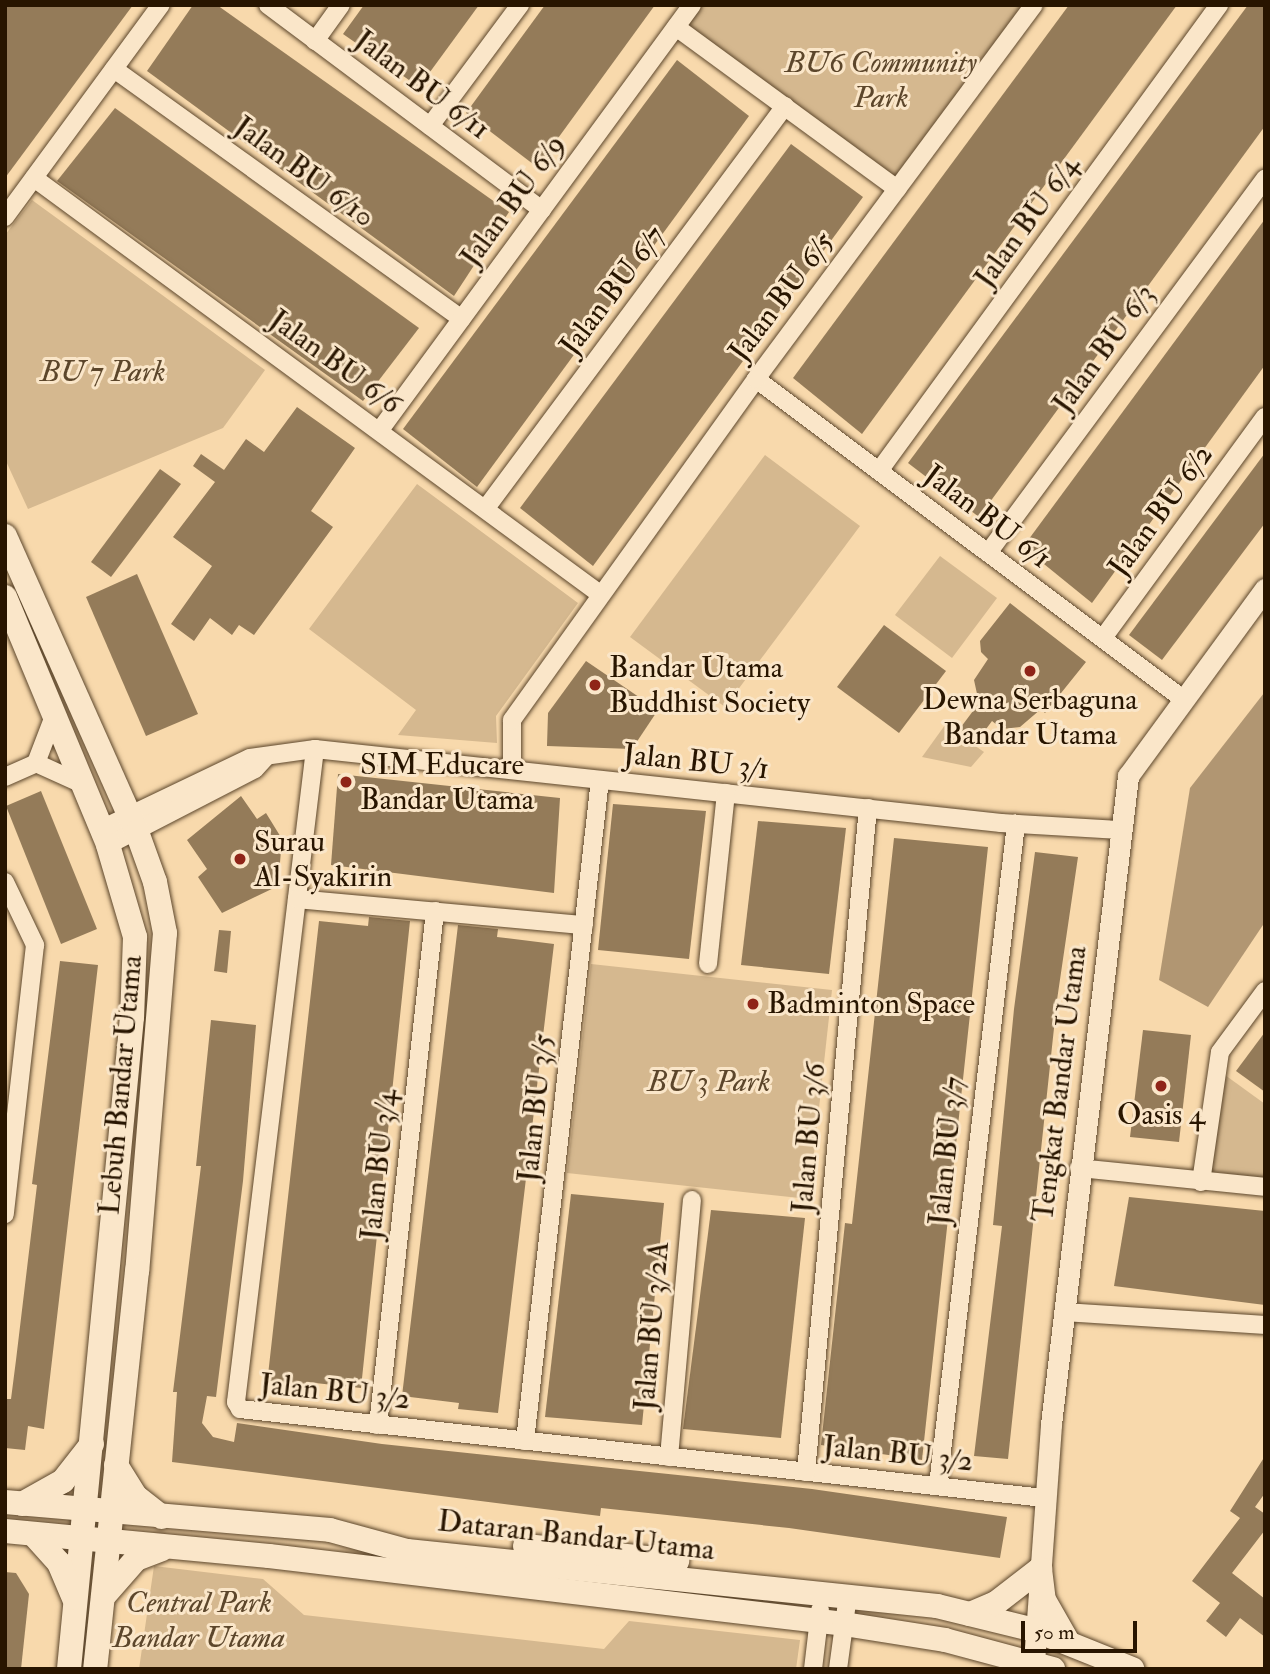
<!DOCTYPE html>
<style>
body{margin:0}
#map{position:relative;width:1270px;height:1674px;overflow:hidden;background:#f8d9ac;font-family:"IM FELL Double Pica",serif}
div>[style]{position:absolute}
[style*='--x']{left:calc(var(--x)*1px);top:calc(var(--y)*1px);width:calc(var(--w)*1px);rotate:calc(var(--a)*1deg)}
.green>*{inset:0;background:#d5b88f}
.water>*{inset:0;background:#b19672}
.building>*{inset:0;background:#947b59}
.roads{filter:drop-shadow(0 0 2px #5c462b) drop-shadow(0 0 2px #5c462b)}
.minor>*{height:18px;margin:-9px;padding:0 9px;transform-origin:9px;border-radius:9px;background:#fae6c9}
.tertiary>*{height:21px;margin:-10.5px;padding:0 10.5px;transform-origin:10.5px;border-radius:10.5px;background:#fae6c9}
.secondary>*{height:24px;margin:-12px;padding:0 12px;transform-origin:12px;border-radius:12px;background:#fae6c9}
.dots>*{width:19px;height:19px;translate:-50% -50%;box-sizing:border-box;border:4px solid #fae6c9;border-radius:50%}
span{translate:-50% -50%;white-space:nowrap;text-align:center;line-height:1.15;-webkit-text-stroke:6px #fae6c9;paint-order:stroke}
.park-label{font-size:30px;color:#5c462b;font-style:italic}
.street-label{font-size:30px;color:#281500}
.poi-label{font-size:30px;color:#281500}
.left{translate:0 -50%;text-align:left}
.frame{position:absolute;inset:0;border:7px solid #281500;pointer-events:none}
.scale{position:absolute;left:1021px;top:1621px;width:116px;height:32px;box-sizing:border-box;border:4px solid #281500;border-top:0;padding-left:9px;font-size:21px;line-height:24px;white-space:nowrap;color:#281500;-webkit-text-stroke:5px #fae6c9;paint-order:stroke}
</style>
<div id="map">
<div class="green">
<div style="clip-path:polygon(695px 5px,1031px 5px,897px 185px,680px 26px)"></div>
<div style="clip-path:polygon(32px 200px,265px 370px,223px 428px,28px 509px,5px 459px,5px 235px)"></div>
<div style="clip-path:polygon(765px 455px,860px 526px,725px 707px,630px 637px)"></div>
<div style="clip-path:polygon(417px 484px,578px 603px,496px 716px,497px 743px,398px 735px,416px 710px,309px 629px)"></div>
<div style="clip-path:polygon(940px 556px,997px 598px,952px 658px,895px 615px)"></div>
<div style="clip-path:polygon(945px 725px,984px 752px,971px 767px,922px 757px)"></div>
<div style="clip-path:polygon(591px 964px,832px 990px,809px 1199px,567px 1173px)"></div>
<div style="clip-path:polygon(1225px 1075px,1265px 1104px,1265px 1179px,1210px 1171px)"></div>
<div style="clip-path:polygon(154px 1566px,263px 1579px,304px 1615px,604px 1649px,629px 1621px,800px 1640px,796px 1669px,139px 1669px)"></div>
</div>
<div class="water">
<div style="clip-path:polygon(1264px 693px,1265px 922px,1208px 1007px,1159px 980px,1190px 788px)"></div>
</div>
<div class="building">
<div style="clip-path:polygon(5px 5px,133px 5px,5px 178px)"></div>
<div style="clip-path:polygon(193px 5px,217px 5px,509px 212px,454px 296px,147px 71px)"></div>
<div style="clip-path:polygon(364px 5px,479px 5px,419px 87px,343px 34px)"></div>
<div style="clip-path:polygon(545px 5px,655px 5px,537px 167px,466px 113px)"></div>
<div style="clip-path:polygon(1069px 5px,1177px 5px,862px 434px,793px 378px)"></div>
<div style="clip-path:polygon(1248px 5px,1265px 5px,1265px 126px,979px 517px,908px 463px)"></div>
<div style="clip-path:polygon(677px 60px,749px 116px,477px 487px,403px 429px)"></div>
<div style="clip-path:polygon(115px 108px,419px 328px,363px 401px,57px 181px)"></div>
<div style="clip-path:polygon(791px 144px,863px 197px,593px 566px,520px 508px)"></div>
<div style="clip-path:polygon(1265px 219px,1265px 365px,1092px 603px,1023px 547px)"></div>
<div style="clip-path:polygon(297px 407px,355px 448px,311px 511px,333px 527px,254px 635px,239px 625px,232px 635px,210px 618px,194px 641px,171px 624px,212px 566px,173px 537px,215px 482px,193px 466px,201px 454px,224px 470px,246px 439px,264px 452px)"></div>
<div style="clip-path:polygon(1265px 453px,1265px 523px,1162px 660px,1129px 635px)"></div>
<div style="clip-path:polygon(160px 469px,181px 484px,111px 577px,91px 562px)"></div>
<div style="clip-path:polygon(137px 574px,198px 714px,146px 736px,86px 597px)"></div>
<div style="clip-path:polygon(1010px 603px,1086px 662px,1045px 713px,1041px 709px,1020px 727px,1002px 729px,992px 721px,975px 744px,958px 731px,979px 703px,974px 680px,988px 659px,981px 652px,980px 641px)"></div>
<div style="clip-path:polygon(884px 625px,946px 671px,899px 733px,837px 687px)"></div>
<div style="clip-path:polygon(586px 661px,658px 710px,632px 749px,547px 746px,548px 713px)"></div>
<div style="clip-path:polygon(338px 774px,560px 798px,554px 893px,331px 865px)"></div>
<div style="clip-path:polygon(41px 791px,97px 929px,61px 944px,6px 806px)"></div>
<div style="clip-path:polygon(241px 796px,257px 819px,266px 813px,282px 839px,278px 886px,222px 913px,198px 877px,207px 869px,187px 840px)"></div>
<div style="clip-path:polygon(613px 804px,706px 811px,689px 959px,598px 950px)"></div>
<div style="clip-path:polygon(758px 821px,846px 828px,829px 974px,741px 965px)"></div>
<div style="clip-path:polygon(894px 838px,988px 847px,922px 1460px,821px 1445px,845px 1223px,852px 1224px)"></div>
<div style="clip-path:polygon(1035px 852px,1078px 857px,1057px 1000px,1008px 1459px,974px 1456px,1002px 1226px,993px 1225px,1014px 1009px)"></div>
<div style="clip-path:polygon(369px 917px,410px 921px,361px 1388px,306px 1382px,305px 1388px,267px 1384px,319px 921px,368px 926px)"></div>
<div style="clip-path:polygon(458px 925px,498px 929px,497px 937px,554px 944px,498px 1413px,458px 1409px,459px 1403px,402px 1396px)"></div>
<div style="clip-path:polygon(219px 930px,231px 931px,227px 973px,214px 971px)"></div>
<div style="clip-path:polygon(60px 961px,98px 965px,44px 1429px,28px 1426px,25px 1450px,5px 1448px,5px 1399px,11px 1399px,16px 1360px,37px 1185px,32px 1184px)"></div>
<div style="clip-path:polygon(211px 1020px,256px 1025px,243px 1181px,216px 1397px,207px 1396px,202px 1423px,213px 1437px,234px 1442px,237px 1423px,382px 1444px,812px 1489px,1007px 1517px,1000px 1558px,789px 1528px,601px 1508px,600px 1516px,172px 1462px,177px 1392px,173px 1392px,201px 1166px,196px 1166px)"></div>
<div style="clip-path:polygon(1143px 1030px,1191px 1035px,1179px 1142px,1130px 1137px)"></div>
<div style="clip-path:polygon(1265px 1032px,1265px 1092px,1236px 1071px)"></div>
<div style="clip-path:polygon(571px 1194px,664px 1203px,642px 1425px,545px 1417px)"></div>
<div style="clip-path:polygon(1129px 1197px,1265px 1211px,1265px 1305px,1114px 1286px)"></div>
<div style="clip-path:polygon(711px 1210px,805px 1218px,781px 1438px,683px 1429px)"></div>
<div style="clip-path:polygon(1265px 1456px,1265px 1493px,1255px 1507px,1265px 1514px,1265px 1530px,1232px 1573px,1265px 1599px,1265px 1637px,1240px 1618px,1226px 1637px,1206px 1621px,1220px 1603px,1192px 1581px,1240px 1518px,1230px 1511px)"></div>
<div style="clip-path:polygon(5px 1572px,16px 1573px,29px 1594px,21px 1669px,5px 1669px)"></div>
</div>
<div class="roads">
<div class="minor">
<div style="--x:268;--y:5;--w:342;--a:36.8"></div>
<div style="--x:676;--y:27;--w:274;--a:36.2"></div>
<div style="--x:315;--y:41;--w:44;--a:-54.2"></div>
<div style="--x:114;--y:69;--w:428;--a:35.7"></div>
<div style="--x:430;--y:126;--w:151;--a:-53.4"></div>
<div style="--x:34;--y:178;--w:702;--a:36.32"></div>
<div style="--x:5;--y:217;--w:263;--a:-53.7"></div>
<div style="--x:756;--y:379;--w:534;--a:36.85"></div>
<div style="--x:380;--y:430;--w:527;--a:-53.72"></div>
<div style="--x:879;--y:471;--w:577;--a:-53.88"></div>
<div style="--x:486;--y:508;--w:501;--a:-53.36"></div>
<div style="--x:988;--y:553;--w:466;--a:-53.5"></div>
<div style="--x:1103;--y:638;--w:274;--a:-53.8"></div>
<div style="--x:315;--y:749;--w:658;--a:96.9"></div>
<div style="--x:236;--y:1402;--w:8;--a:60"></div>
<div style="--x:240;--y:1409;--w:809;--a:6.32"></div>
<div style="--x:36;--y:763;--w:50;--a:-69"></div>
<div style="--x:512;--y:768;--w:48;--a:-90"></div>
<div style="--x:512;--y:720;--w:419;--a:-54.4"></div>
<div style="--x:756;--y:379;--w:466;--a:-53.4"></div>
<div style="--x:5;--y:777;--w:34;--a:-24"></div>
<div style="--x:36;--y:763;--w:51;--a:24.5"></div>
<div style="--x:101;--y:829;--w:165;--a:-25.5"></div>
<div style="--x:250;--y:758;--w:66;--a:-7.9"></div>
<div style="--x:315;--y:749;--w:690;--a:6.16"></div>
<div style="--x:1001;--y:823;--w:118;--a:3.4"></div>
<div style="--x:108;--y:845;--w:165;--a:-27.3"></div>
<div style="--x:255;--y:769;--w:15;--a:-48"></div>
<div style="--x:5;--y:882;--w:70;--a:64.5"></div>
<div style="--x:35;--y:945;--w:271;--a:96.4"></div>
<div style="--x:297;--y:899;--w:288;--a:5.2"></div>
<div style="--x:708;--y:964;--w:172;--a:-84"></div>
<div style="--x:1079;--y:1168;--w:187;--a:5.8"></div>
<div style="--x:1201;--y:1182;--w:131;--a:-81.7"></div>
<div style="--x:1220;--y:1052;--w:76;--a:-53.6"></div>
<div style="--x:1065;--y:1312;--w:200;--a:3.7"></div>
<div style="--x:378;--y:1425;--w:517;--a:-83.67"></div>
<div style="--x:525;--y:1441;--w:665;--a:-83.53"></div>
<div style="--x:669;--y:1457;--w:258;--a:-84.9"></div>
<div style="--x:806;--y:1472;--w:667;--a:-84.67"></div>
<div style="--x:938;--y:1485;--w:666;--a:-83.27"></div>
<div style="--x:813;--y:1669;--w:59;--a:-83.2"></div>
<div style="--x:838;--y:1669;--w:75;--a:-82.3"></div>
</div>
<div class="tertiary">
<div style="--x:1034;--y:1662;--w:239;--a:-85.9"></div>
<div style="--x:1051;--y:1424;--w:653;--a:-83.22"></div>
<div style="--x:1128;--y:776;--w:232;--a:-53.8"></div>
</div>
<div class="secondary">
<div style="--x:5;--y:536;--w:324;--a:66"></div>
<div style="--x:137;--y:832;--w:53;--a:70.2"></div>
<div style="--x:155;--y:882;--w:52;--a:78.9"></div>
<div style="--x:165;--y:933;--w:339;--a:94.7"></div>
<div style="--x:137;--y:1271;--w:400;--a:96"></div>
<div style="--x:5;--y:597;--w:269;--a:67.4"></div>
<div style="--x:108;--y:845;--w:96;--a:73.6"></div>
<div style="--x:135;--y:937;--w:80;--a:92.1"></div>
<div style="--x:132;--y:1017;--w:655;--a:95.52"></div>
<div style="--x:116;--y:1465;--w:36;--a:58"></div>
<div style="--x:135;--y:1496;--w:34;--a:38"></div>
<div style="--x:5;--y:1502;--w:326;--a:4.9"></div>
<div style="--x:330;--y:1530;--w:80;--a:15.3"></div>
<div style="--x:407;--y:1551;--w:533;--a:5.92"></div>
<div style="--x:937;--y:1606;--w:101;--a:13.8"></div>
<div style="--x:1035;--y:1630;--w:105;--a:21.9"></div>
<div style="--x:22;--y:1504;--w:47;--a:-29.3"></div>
<div style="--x:63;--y:1481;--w:47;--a:-51.9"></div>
<div style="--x:5;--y:1531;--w:265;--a:5.4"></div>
<div style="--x:269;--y:1556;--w:579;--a:6.74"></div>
<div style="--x:844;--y:1624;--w:102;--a:9"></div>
<div style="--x:945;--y:1640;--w:112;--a:15"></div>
<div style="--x:33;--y:1534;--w:39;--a:48"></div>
<div style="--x:59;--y:1563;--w:38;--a:67"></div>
<div style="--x:525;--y:1546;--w:153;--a:5.6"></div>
<div style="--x:103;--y:1597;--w:50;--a:-49"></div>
<div style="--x:136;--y:1559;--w:28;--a:-21"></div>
<div style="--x:970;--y:1614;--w:28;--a:-23"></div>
<div style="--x:996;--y:1603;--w:56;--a:-37.7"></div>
<div style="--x:1040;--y:1569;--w:31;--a:83"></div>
<div style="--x:1044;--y:1600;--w:48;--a:60.3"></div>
</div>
</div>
<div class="dots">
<div style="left:1030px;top:671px;background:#8f2418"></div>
<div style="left:595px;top:685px;background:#8f2418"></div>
<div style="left:346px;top:782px;background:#8f2418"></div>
<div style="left:240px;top:859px;background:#8f2418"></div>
<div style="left:753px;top:1004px;background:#8f2418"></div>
<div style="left:1161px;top:1086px;background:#8f2418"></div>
</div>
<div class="park-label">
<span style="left:881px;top:80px">BU6 Community<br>Park</span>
<span style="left:103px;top:372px">BU 7 Park</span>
<span style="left:709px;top:1082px">BU 3 Park</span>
<span style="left:199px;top:1620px">Central Park<br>Bandar Utama</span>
</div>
<div class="street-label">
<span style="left:422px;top:85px;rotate:37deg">Jalan BU 6/11</span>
<span style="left:304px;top:172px;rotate:36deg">Jalan BU 6/10</span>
<span style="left:513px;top:201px;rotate:-54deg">Jalan BU 6/9</span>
<span style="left:1027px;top:222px;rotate:-54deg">Jalan BU 6/4</span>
<span style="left:613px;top:291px;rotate:-53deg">Jalan BU 6/7</span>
<span style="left:782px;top:297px;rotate:-53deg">Jalan BU 6/5</span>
<span style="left:1104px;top:349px;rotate:-54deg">Jalan BU 6/3</span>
<span style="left:335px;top:362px;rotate:36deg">Jalan BU 6/6</span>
<span style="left:1161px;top:511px;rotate:-54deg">Jalan BU 6/2</span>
<span style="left:987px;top:517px;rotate:37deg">Jalan BU 6/1</span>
<span style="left:696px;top:762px;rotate:6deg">Jalan BU 3/1</span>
<span style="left:1060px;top:1084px;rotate:-83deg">Tengkat Bandar Utama</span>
<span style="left:121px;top:1085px;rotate:-85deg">Lebuh Bandar Utama</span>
<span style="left:536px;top:1108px;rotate:-84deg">Jalan BU 3/5</span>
<span style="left:809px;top:1138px;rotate:-85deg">Jalan BU 3/6</span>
<span style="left:947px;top:1151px;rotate:-84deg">Jalan BU 3/7</span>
<span style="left:379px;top:1165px;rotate:-84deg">Jalan BU 3/4</span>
<span style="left:652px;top:1326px;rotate:-85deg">Jalan BU 3/2A</span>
<span style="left:335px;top:1392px;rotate:6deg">Jalan BU 3/2</span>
<span style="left:898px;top:1454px;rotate:6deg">Jalan BU 3/2</span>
<span style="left:576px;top:1536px;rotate:6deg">Dataran Bandar Utama</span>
</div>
<div class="poi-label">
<span class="left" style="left:609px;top:685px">Bandar Utama<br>Buddhist Society</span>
<span style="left:1030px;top:717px">Dewna Serbaguna<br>Bandar Utama</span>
<span class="left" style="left:360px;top:782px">SIM Educare<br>Bandar Utama</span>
<span class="left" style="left:254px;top:859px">Surau<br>Al-Syakirin</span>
<span class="left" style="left:767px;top:1004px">Badminton Space</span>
<span style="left:1161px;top:1115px">Oasis 4</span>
</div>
<div class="frame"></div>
<div class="scale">50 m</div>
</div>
